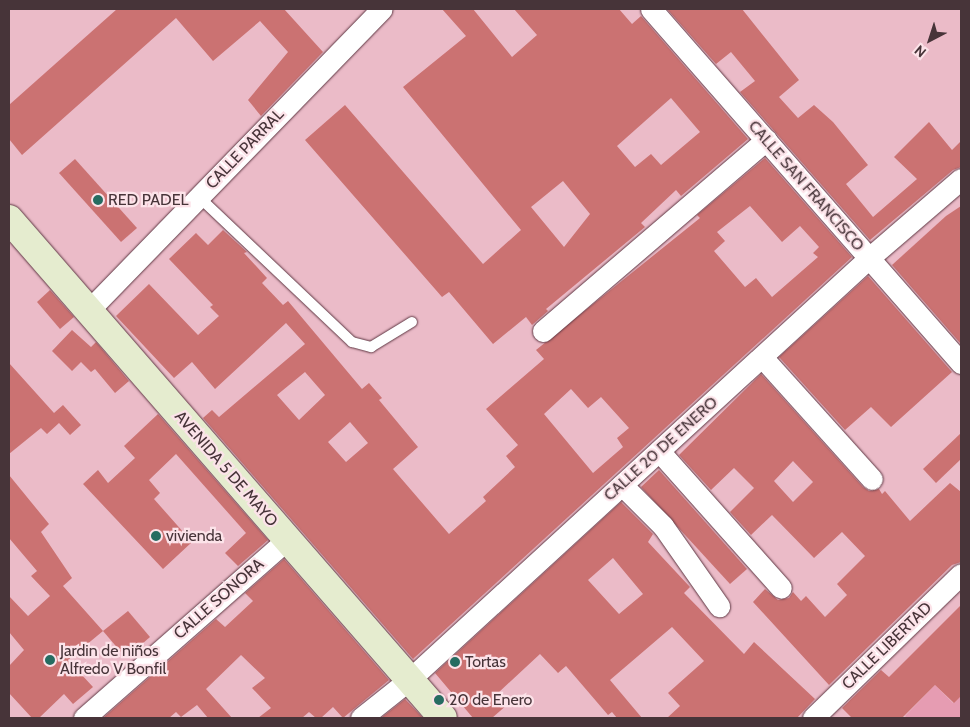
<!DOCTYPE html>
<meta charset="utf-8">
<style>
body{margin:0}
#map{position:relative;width:970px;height:727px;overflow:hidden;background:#ebbbc8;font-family:Cabin,sans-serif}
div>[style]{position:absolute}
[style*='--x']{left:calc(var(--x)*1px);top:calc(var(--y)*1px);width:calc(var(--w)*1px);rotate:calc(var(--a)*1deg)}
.green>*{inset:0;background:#e69cb2}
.building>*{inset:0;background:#cb7272}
.roads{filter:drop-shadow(0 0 1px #5e3743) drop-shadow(0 0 1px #5e3743)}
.lane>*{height:10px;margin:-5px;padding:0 5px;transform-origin:5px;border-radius:5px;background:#fff}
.street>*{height:21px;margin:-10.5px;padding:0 10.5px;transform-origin:10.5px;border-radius:10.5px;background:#fff}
.secondary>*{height:28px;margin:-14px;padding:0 14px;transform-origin:14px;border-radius:14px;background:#e5eccf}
.dots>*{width:14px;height:14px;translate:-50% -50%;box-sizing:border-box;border:2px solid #fce3e9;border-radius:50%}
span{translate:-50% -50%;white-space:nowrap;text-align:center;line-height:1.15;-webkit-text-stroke:4.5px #fce3e9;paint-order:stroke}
.street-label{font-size:16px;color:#473439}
.poi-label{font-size:16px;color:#473439}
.left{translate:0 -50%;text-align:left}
.frame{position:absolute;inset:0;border:10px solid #473439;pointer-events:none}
.north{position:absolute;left:905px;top:15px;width:50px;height:50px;-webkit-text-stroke:4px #fce3e9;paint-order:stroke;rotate:220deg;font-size:14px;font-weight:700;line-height:20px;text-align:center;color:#473439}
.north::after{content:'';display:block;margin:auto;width:18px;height:22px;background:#473439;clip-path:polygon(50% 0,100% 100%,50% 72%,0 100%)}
</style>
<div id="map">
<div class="green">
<div style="clip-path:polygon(935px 685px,953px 703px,961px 696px,961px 718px,907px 718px,905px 716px)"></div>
</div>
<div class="building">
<div style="clip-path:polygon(117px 9px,284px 9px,323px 52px,261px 116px,248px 100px,288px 52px,260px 21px,213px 61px,176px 18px,22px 155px,9px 139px,9px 105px)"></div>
<div style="clip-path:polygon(evenodd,442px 9px,473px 9px,512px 57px,537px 35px,514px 9px,619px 9px,632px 24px,641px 16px,748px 139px,681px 196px,676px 190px,641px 223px,645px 227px,546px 309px,548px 311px,532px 325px,526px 317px,493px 344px,449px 292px,442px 297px,305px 140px,345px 105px,483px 264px,521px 230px,403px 87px,466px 36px,442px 9px,671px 98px,700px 132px,661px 165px,651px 154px,635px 167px,617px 146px,671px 98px,442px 9px,563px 181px,590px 214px,564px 247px,531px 207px,563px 181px)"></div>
<div style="clip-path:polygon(667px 9px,742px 9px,799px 80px,779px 97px,798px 118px,814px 105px,833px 122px,868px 165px,846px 184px,873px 217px,917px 179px,894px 157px,929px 122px,952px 150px,961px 141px,961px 167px,953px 170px,870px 240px,740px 92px,755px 81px,731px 52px,716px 64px)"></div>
<div style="clip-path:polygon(evenodd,765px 158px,852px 257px,413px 659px,203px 418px,212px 410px,219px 417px,305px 344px,286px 323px,215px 389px,192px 362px,174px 378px,116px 316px,149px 284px,198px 335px,219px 316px,210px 307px,213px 305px,169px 259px,196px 233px,208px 245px,223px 230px,247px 252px,244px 253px,267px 278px,262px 283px,283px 305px,288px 301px,362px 389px,369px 383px,382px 398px,379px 400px,418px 447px,393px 469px,449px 534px,486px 501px,483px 497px,515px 467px,506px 456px,518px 445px,486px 409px,544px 359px,536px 350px,700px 218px,697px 215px,765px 158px,750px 206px,782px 242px,800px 226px,819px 247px,813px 253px,818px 257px,772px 297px,756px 278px,745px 287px,714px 251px,725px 241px,717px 232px,750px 206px,765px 158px,305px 372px,325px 395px,299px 420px,277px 395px,305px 372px,765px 158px,571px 389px,588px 408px,601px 397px,629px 428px,617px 438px,623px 447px,593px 473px,544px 414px,571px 389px,765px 158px,350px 422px,368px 443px,346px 462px,328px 442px,350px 422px)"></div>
<div style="clip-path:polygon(75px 159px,137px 228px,121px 242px,59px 173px)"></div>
<div style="clip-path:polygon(961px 206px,961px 344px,892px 265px,946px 216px)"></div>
<div style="clip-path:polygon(868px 276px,952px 372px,891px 427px,871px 407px,845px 430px,779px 357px)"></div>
<div style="clip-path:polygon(50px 290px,74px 317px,60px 329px,37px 302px)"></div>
<div style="clip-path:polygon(72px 330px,91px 347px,96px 342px,129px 381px,115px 393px,95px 369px,91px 372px,81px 362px,72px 371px,52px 351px)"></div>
<div style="clip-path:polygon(9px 363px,54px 413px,63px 405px,81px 425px,70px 435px,59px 423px,47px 434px,41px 428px,9px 454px)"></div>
<div style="clip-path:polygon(evenodd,761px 374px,863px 487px,869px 491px,879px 489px,882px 494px,885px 491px,910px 521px,950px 483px,961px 492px,961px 562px,952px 565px,829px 685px,753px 602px,765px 589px,778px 600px,789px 598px,793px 592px,801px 601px,806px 596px,825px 617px,847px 595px,837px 584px,865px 556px,842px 532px,814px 558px,772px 515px,751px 535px,730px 512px,754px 488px,734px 468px,711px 490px,679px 455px,761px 374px,793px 461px,813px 482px,793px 502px,774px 481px,793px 461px)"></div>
<div style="clip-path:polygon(158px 414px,268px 540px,238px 566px,225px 553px,246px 533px,176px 454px,149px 480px,160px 493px,154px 499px,192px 542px,163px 569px,83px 484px,98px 470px,108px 483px,135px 458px,124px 446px)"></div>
<div style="clip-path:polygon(961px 433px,961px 459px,936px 483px,923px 469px)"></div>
<div style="clip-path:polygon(659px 470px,747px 569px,730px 584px,641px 487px)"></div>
<div style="clip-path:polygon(9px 475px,49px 524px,41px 532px,72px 578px,63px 586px,103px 631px,68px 660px,93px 687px,73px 704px,64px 694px,39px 718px,32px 718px,9px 693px,9px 666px,24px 650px,9px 632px,9px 596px,28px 616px,50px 596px,31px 576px,37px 571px,9px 538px)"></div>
<div style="clip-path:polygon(evenodd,621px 502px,653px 534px,648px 542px,690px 587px,684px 593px,744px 654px,754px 642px,815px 699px,797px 718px,667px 718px,680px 706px,668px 693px,704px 661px,672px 627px,610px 680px,642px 718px,617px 718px,612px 712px,608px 715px,566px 666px,558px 673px,540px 654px,498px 693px,508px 704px,492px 718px,473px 718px,435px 673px,621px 502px,613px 558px,643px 594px,619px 614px,588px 580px,613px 558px)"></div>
<div style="clip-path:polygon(284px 559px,389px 680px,343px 718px,333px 707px,321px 718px,316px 718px,309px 712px,302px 718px,258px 718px,271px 708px,252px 688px,265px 678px,241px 655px,206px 689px,232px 718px,208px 718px,197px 705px,181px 717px,176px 712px,169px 718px,103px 718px,216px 619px,225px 627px,253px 601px,245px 593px)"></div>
<div style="clip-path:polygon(961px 605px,961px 696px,954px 703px,935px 685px,902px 718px,852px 718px,842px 708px,881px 670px,889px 677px)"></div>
<div style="clip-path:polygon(128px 611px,150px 637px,126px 658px,103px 631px)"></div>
<div style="clip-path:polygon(405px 699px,423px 718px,381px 718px)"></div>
</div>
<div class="roads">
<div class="lane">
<div style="--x:199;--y:197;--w:211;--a:43.5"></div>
<div style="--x:352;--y:342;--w:20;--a:15"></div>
<div style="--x:371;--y:347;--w:48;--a:-31.4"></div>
</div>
<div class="street">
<div style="--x:651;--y:9;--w:471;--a:48.8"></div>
<div style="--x:88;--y:311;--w:421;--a:-45.8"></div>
<div style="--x:543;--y:331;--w:294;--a:-40.6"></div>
<div style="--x:762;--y:357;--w:164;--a:48"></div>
<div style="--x:659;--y:451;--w:183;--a:48.3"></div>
<div style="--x:622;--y:485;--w:58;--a:45"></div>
<div style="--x:663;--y:526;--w:98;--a:55"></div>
<div style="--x:84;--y:718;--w:271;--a:-41.3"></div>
<div style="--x:361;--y:718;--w:63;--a:-38.5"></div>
<div style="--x:410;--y:679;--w:623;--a:-42.53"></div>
<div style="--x:869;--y:258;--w:121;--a:-40.7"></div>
<div style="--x:813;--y:718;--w:206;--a:-44.2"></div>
</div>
<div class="secondary">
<div style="--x:9;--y:219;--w:661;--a:48.99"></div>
</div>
</div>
<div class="dots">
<div style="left:98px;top:200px;background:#266c61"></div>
<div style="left:156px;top:536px;background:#266c61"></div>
<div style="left:50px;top:660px;background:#266c61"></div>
<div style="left:455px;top:662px;background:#266c61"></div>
<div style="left:439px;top:700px;background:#266c61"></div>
</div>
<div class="street-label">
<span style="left:245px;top:149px;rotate:-46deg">CALLE PARRAL</span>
<span style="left:806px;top:186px;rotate:49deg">CALLE SAN FRANCISCO</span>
<span style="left:661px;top:449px;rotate:-42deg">CALLE 20 DE ENERO</span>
<span style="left:226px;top:469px;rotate:49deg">AVENIDA 5 DE MAYO</span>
<span style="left:219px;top:599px;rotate:-41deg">CALLE SONORA</span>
<span style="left:887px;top:646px;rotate:-44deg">CALLE LIBERTAD</span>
</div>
<div class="poi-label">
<span class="left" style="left:108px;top:200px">RED PADEL</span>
<span class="left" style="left:166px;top:536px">vivienda</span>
<span class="left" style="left:60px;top:660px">Jardin de niños<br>Alfredo V Bonfil</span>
<span class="left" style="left:465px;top:662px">Tortas</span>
<span class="left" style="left:449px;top:700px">20 de Enero</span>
</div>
<div class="frame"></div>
<div class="north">N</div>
</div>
